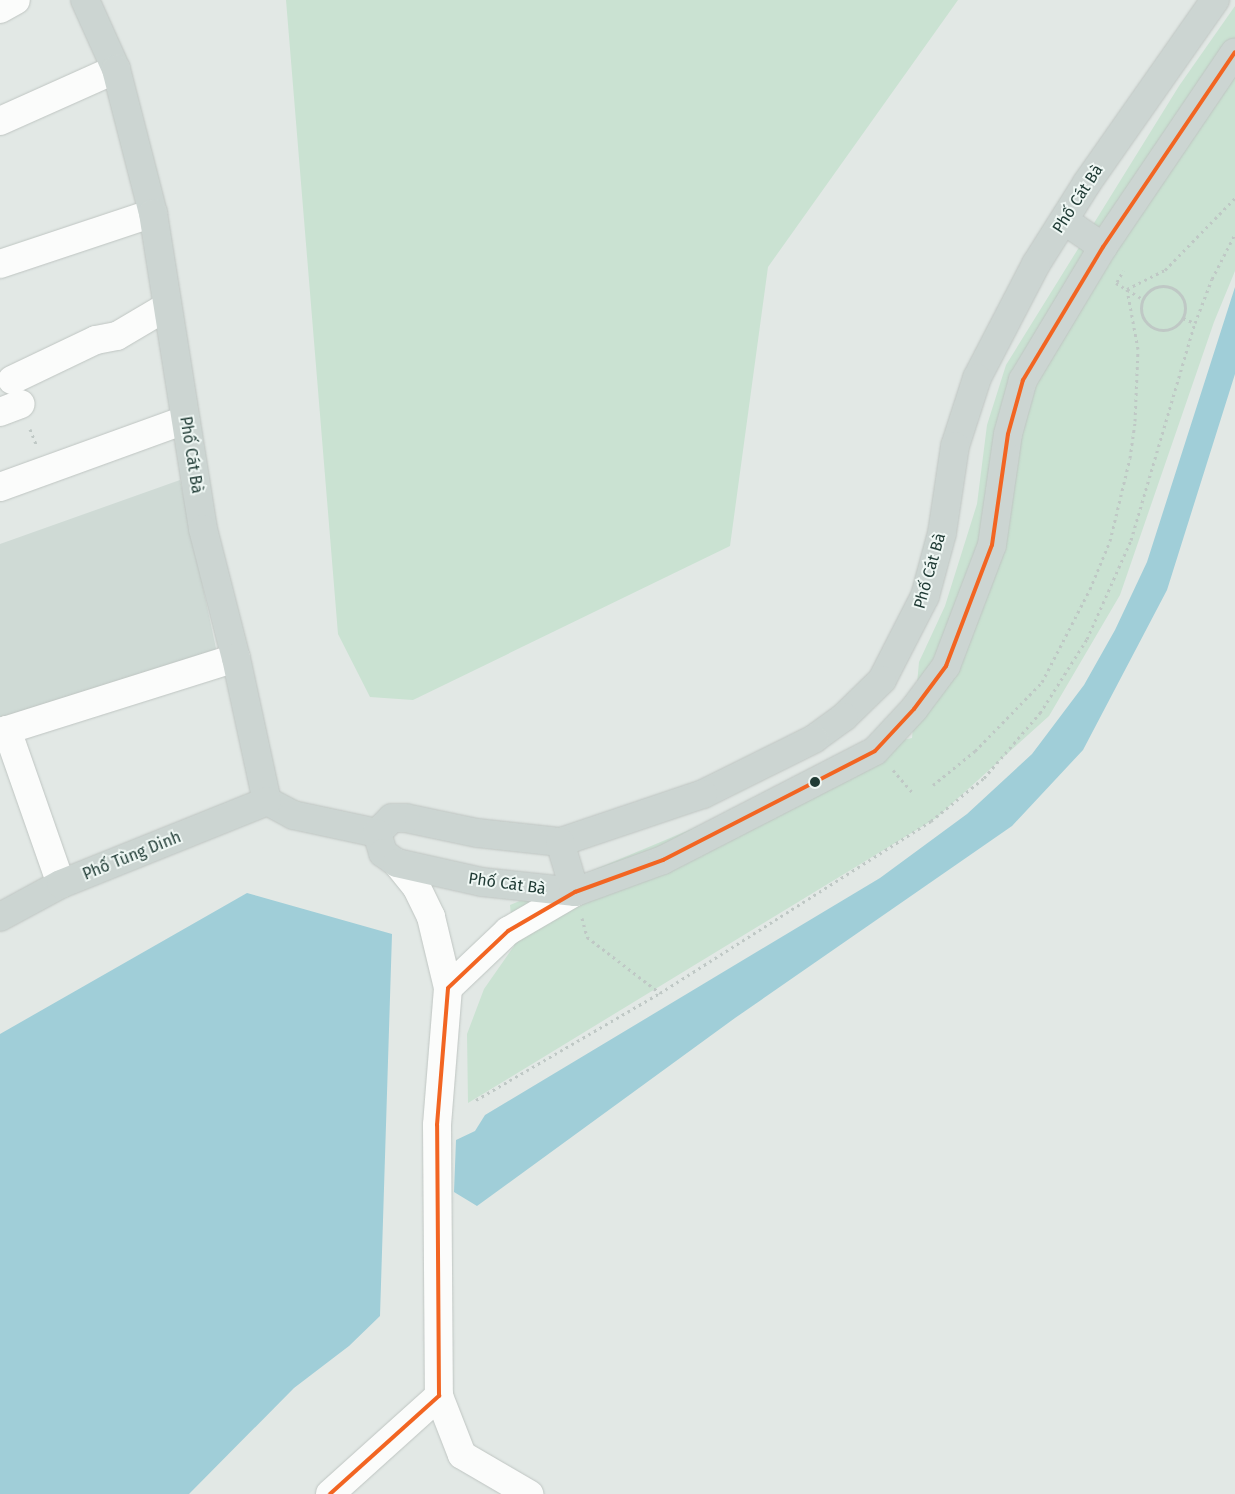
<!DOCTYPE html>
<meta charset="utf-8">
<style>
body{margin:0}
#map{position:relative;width:1235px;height:1494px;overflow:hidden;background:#e2e8e5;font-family:"Fira Sans",sans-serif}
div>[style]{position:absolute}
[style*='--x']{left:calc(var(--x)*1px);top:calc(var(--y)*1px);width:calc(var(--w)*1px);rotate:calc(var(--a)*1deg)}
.built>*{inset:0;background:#cfdad5}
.green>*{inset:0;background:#cae2d2}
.water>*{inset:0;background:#a0ced8}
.path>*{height:3px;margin-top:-1.5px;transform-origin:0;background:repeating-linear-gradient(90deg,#bfc8c5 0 2.5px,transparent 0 6.5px)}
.path>.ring{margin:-1.5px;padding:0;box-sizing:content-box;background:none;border:3px solid #bfc8c5;border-radius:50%}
.roads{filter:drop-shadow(0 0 1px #bfc5c2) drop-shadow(0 0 1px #bfc5c2)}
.minor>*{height:28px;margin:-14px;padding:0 14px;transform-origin:14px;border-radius:14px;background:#fbfcfb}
.major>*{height:28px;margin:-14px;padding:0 14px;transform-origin:14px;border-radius:14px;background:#ccd5d2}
.bus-1>*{height:4px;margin:-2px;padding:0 2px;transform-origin:2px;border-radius:2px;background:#f26522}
.dots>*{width:14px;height:14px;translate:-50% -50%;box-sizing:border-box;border:2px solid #eff7f4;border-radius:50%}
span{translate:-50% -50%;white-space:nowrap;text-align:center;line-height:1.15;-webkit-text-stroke:4px #eff7f4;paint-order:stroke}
.street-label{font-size:16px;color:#203b35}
</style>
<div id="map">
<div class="built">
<div style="clip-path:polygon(180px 480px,217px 653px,0 721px,0 544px)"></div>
</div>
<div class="green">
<div style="clip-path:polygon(286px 0,958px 0,768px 267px,730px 546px,413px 700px,370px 697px,338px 634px)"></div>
<div style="clip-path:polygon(1235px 6px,1235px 271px,1214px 322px,1120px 595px,1049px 716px,936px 818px,468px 1103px,467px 1034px,484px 989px,514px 946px,510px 905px,811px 779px,853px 751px,912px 738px,919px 662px,945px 606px,977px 504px,987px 425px,1006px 365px,1179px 86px)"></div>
</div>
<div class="water">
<div style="clip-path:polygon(1235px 287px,1235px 374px,1167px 590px,1083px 750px,1012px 826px,735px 1018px,477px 1206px,454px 1192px,456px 1140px,475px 1131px,485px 1115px,880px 878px,967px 814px,1032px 754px,1084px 685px,1115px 630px,1147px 562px)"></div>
<div style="clip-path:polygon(247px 893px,392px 934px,380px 1316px,349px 1346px,294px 1388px,189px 1494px,0 1494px,0 1034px)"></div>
</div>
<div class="path">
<div style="--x:1117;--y:282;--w:13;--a:-61"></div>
<div style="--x:1116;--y:283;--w:31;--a:31"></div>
<div class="ring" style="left:1141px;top:286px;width:41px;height:41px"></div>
<div style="--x:1183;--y:318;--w:13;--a:23"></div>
<div style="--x:30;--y:429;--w:18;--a:68"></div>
<div style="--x:893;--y:770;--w:30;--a:49"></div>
<div style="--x:933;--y:785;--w:54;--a:-39"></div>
<div style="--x:975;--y:751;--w:96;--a:-45.8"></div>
<div style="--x:1042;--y:682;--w:105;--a:-62.7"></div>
<div style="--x:1090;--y:589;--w:52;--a:-67.4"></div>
<div style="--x:1110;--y:541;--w:85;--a:-76.5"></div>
<div style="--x:1130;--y:458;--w:37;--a:-82"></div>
<div style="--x:1135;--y:421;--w:72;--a:-87.6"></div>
<div style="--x:1138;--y:349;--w:61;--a:-100.4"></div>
<div style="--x:1127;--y:289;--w:42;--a:-26.6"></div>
<div style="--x:1165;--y:270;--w:100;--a:-45.8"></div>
<div style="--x:582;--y:918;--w:20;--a:75"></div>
<div style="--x:587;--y:937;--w:92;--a:37.5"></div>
<div style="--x:476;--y:1100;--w:213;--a:-30.2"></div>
<div style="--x:660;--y:993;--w:321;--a:-32.4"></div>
<div style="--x:931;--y:821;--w:68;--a:-39.1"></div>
<div style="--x:984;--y:778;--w:86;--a:-49.3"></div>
<div style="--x:1040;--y:713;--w:88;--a:-57.6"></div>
<div style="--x:1087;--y:639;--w:108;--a:-66"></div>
<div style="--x:1131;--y:540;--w:226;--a:-73.6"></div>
<div style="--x:1195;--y:323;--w:47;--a:-68.9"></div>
<div style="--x:1212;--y:279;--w:51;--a:-62.9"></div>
</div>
<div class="roads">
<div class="minor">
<div style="--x:0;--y:9;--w:18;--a:-29"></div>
<div style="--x:0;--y:121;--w:127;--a:-24.1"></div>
<div style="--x:0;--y:264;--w:161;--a:-18.4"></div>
<div style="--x:12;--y:380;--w:93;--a:-25.5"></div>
<div style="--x:96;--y:340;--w:21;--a:-11"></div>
<div style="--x:117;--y:336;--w:57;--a:-30.6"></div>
<div style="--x:0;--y:412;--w:22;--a:-21"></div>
<div style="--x:0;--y:487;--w:197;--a:-19.9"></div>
<div style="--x:7;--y:730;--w:240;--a:-17.5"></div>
<div style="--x:0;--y:732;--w:7;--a:-16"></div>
<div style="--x:7;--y:730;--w:163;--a:70.7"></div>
<div style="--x:397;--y:863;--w:32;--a:51"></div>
<div style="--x:417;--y:888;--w:32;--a:64"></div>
<div style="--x:431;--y:917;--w:73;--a:76.5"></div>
<div style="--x:448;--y:988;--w:137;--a:94.6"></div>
<div style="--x:437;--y:1125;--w:271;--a:89.6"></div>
<div style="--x:439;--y:1396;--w:63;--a:68.7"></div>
<div style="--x:462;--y:1455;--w:78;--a:30.2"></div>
<div style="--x:448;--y:988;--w:83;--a:-43.5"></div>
<div style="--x:508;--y:931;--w:78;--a:-30.2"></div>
<div style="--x:330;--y:1494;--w:147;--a:-42"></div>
</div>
<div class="major">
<div style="--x:85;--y:0;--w:76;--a:65.8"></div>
<div style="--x:116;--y:69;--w:149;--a:75.6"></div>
<div style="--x:153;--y:213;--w:320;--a:81"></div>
<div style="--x:203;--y:529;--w:133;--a:75.7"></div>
<div style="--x:236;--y:658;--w:146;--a:77.8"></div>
<div style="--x:267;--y:801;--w:30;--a:28"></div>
<div style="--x:293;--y:815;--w:86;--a:12.1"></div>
<div style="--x:1215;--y:0;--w:223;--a:125"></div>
<div style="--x:1087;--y:183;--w:96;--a:122.2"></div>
<div style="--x:1036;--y:264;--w:128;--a:117.4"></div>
<div style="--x:977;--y:378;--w:71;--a:107.9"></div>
<div style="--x:955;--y:446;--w:88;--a:98.5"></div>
<div style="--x:942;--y:533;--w:65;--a:105.1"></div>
<div style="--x:925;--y:596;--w:94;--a:117.1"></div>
<div style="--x:882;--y:680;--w:53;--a:135.8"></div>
<div style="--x:844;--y:717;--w:37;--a:144"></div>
<div style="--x:814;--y:739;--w:124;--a:153.6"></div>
<div style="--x:703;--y:794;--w:151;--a:161.4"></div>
<div style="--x:560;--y:842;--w:83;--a:-173.8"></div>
<div style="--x:477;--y:833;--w:73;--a:-168.1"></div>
<div style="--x:406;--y:818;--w:14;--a:180"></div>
<div style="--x:392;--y:818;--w:21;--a:135"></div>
<div style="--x:377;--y:833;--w:21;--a:73"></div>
<div style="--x:383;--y:853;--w:17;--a:36"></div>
<div style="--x:397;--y:863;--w:87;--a:12.6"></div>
<div style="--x:482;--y:882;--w:94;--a:6.1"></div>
<div style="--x:575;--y:892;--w:94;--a:-20"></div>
<div style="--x:663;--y:860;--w:238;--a:-27.2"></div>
<div style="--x:875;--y:751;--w:57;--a:-47.1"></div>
<div style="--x:914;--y:709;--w:54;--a:-53.3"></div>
<div style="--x:946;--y:666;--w:129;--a:-69.2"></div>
<div style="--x:992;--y:545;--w:112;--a:-81.8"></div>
<div style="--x:1008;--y:434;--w:56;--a:-74.5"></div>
<div style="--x:1023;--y:380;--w:155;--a:-59"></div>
<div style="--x:1103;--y:247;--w:235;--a:-55.9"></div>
<div style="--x:1065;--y:221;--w:46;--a:34.4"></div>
<div style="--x:560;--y:842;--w:52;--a:73.3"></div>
<div style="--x:0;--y:917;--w:69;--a:-28.4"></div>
<div style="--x:61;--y:884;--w:222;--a:-21.9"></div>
</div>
</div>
<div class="bus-1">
<div style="--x:330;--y:1494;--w:147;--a:-42"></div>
<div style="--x:439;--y:1396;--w:271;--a:-90.4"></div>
<div style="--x:437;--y:1125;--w:137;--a:-85.4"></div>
<div style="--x:448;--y:988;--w:83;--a:-43.5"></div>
<div style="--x:508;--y:931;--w:78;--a:-30.2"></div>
<div style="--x:575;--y:892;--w:94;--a:-20"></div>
<div style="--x:663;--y:860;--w:238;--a:-27.2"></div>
<div style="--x:875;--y:751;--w:57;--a:-47.1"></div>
<div style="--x:914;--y:709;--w:54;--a:-53.3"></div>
<div style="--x:946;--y:666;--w:129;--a:-69.2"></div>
<div style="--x:992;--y:545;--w:112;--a:-81.8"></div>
<div style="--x:1008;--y:434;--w:56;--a:-74.5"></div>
<div style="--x:1023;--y:380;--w:155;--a:-59"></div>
<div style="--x:1103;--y:247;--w:235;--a:-55.9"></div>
</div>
<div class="dots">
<div style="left:815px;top:782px;background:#203b35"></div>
</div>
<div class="street-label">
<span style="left:1078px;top:199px;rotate:-57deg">Phố Cát Bà</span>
<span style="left:191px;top:455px;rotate:81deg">Phố Cát Bà</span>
<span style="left:930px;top:571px;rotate:-74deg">Phố Cát Bà</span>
<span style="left:132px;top:856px;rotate:-22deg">Phố Tùng Dinh</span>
<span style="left:507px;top:884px;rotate:8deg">Phố Cát Bà</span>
</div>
</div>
